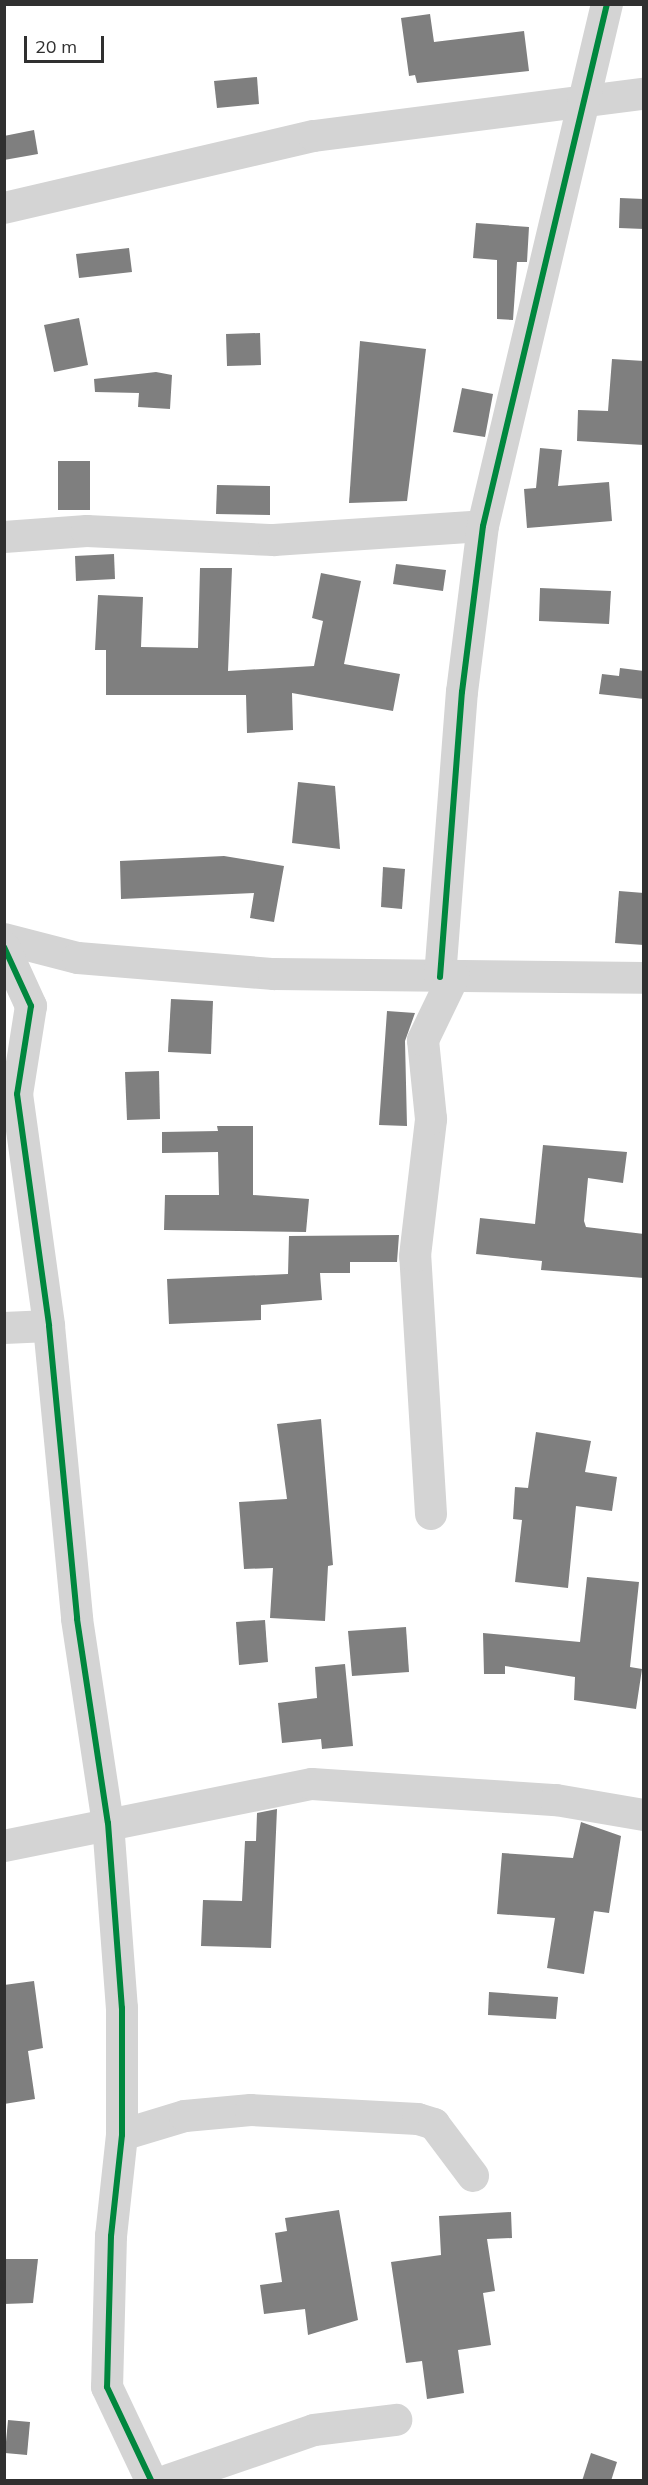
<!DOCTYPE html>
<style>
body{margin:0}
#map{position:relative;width:648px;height:2485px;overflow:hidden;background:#fff;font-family:Mulish,sans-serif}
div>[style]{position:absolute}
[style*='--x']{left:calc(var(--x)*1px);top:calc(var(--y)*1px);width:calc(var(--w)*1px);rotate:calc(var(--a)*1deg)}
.building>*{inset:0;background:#7f7f7f}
.street>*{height:32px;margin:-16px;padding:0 16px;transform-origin:16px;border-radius:16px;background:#d4d4d4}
.cycleway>*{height:6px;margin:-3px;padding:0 3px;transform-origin:3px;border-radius:3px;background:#00873e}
span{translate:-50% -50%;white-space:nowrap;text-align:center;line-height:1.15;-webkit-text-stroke:6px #fff;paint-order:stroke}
.frame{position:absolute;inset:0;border:6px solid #303030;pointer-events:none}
.scale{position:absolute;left:24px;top:36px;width:80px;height:27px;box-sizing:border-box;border:3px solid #303030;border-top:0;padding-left:8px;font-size:18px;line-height:21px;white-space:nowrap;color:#303030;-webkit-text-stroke:4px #fff;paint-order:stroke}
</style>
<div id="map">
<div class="building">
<div style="clip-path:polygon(430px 14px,434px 42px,524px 31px,529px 71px,417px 83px,415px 75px,409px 76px,401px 18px)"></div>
<div style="clip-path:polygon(257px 77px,259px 104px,217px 108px,214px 81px)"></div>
<div style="clip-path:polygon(34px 130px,38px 154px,4px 160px,4px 136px)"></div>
<div style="clip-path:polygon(620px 198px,644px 199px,644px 229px,619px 228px)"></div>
<div style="clip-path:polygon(476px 223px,529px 227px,527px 262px,517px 262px,513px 320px,497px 319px,497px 260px,473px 258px)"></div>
<div style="clip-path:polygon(129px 248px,132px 272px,79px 278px,76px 254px)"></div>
<div style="clip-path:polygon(79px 318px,88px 365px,54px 372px,44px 325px)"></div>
<div style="clip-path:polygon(260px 333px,261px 365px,227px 366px,226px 334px)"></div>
<div style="clip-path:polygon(360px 341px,426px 349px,407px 501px,349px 503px)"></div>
<div style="clip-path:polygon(612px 359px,644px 361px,644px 445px,577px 441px,578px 410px,608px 411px)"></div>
<div style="clip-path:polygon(156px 372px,172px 375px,170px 409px,138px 407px,139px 393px,95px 392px,94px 379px)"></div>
<div style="clip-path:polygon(462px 388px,493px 394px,485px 437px,453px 432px)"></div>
<div style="clip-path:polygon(540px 448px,562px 450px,558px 486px,609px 482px,612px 521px,527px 528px,524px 489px,536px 488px)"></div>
<div style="clip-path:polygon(58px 461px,90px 461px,90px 510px,58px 510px)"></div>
<div style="clip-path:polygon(217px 485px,270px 486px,270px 515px,216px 514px)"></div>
<div style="clip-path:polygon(114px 554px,115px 579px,76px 581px,75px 556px)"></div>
<div style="clip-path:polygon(396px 564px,446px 570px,443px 591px,393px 584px)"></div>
<div style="clip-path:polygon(200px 568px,232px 568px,228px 671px,314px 666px,323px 621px,312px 618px,321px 573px,361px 581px,344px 664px,400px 674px,393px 711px,292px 693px,293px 730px,247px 733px,246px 695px,106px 695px,106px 650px,95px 650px,98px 595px,143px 597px,141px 647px,198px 648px)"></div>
<div style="clip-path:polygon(540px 588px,611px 591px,609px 624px,539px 621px)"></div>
<div style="clip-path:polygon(620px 668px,644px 671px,644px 699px,599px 694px,602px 674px,619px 676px)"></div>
<div style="clip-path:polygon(298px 782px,335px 786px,340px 849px,292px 843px)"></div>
<div style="clip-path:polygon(224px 856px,284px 866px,274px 922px,250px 918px,254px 893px,121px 899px,120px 861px)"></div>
<div style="clip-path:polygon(383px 867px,405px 869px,402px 909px,381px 907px)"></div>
<div style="clip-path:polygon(619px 891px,644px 893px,644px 945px,615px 943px)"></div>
<div style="clip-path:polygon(171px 999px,213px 1001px,211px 1054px,168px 1052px)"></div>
<div style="clip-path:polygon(387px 1011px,415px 1013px,405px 1041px,407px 1126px,379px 1125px)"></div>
<div style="clip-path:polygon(159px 1071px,160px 1119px,127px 1120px,125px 1072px)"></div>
<div style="clip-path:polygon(217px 1126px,253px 1126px,253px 1195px,309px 1199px,306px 1232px,164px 1230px,165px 1195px,219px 1195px,218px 1152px,162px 1153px,162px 1132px,218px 1131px)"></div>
<div style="clip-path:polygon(543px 1145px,627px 1152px,623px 1183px,588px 1178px,584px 1221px,586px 1227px,644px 1234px,644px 1278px,541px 1270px,542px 1261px,476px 1254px,480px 1218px,535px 1224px)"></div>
<div style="clip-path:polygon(399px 1235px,397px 1262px,350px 1262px,350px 1273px,320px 1273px,322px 1300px,261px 1305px,261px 1320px,169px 1324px,167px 1279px,288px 1274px,289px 1236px)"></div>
<div style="clip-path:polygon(321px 1419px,333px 1565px,328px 1566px,325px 1621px,270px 1618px,273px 1568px,244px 1569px,239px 1502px,287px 1499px,277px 1424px)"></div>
<div style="clip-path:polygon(536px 1432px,591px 1441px,585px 1472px,617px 1477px,612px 1511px,576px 1506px,568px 1588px,515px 1582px,522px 1520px,513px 1519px,515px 1487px,528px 1488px)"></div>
<div style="clip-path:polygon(587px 1577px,639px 1582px,630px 1667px,642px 1669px,636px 1709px,574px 1700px,575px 1677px,505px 1666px,505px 1674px,484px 1674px,483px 1633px,580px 1642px)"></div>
<div style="clip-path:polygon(265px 1620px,268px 1662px,239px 1665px,236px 1622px)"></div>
<div style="clip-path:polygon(406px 1627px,409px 1672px,352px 1676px,348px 1631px)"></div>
<div style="clip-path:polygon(345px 1664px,353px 1746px,322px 1749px,321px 1739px,282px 1743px,278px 1703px,317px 1698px,315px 1667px)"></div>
<div style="clip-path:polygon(277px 1809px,271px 1948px,201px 1946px,203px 1900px,242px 1901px,245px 1841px,256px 1841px,257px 1813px)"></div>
<div style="clip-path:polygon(581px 1822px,621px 1836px,609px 1913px,594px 1911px,584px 1974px,547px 1968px,555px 1918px,497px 1914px,502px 1853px,573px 1858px)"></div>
<div style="clip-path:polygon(34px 1981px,43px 2048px,28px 2051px,35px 2099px,4px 2104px,4px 1985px)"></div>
<div style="clip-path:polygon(489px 1992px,558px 1997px,556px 2019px,488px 2015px)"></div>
<div style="clip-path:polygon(339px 2210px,358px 2320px,308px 2335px,305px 2309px,264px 2314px,260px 2285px,282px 2282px,275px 2233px,287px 2231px,285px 2218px)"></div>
<div style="clip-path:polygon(511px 2212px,512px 2238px,487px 2239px,495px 2291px,483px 2293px,491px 2345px,458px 2350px,464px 2393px,427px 2399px,422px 2361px,406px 2363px,391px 2262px,441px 2255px,439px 2216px)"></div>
<div style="clip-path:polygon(4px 2259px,38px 2259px,33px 2303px,4px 2304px)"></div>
<div style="clip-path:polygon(8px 2420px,30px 2422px,27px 2455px,5px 2453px)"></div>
<div style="clip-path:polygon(591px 2453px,617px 2462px,611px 2481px,582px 2481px)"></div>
</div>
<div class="street">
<div style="--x:4;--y:208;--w:318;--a:-13.1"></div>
<div style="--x:314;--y:136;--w:333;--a:-7.3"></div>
<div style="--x:4;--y:537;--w:83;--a:-4.1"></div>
<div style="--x:87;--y:531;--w:187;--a:2.8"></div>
<div style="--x:274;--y:540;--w:209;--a:-3.8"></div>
<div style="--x:4;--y:939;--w:76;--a:14.4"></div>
<div style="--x:78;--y:958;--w:197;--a:4.7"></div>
<div style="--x:274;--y:974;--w:370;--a:0.6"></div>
<div style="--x:4;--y:947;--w:65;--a:65.4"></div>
<div style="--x:31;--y:1006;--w:89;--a:99"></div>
<div style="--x:17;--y:1094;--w:234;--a:82.1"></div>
<div style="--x:49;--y:1326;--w:294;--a:84.5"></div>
<div style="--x:77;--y:1619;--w:206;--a:81.4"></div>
<div style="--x:108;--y:1823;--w:186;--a:85.7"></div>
<div style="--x:122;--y:2008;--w:127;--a:90"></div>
<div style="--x:122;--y:2135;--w:102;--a:96.2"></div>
<div style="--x:111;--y:2236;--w:151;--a:91.5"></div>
<div style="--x:107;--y:2387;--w:103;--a:64.7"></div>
<div style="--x:440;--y:977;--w:286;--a:-85.6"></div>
<div style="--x:462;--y:692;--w:167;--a:-82.8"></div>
<div style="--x:483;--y:526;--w:537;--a:-76.64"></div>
<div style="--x:4;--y:1328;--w:45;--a:-2.5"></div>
<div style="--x:431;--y:1514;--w:258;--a:-93.5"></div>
<div style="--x:415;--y:1256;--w:138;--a:-83.3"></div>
<div style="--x:431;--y:1119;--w:79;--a:-95.8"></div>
<div style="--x:423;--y:1040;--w:71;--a:-64.2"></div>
<div style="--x:4;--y:1846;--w:314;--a:-11.4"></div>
<div style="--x:312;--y:1784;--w:245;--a:3.8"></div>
<div style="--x:556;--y:1800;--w:89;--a:9.7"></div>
<div style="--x:122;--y:2135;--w:66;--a:-16.8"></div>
<div style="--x:185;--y:2116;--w:66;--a:-5.2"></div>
<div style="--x:251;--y:2110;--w:167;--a:3.1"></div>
<div style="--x:418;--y:2119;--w:17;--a:17"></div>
<div style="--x:434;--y:2124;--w:65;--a:53.1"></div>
<div style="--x:169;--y:2480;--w:153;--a:-19"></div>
<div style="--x:314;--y:2430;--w:83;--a:-7"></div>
</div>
<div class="cycleway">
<div style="--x:4;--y:947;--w:65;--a:65.4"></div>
<div style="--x:31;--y:1006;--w:89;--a:99"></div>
<div style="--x:17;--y:1094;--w:234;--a:82.1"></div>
<div style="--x:49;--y:1326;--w:294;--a:84.5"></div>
<div style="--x:77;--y:1619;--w:206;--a:81.4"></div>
<div style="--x:108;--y:1823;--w:186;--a:85.7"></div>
<div style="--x:122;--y:2008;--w:127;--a:90"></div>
<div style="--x:122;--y:2135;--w:102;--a:96.2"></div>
<div style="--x:111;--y:2236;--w:151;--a:91.5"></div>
<div style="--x:107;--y:2387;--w:103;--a:64.7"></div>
<div style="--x:440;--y:977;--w:286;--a:-85.6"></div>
<div style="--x:462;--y:692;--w:167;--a:-82.8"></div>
<div style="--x:483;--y:526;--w:537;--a:-76.64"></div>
</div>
<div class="frame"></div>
<div class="scale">20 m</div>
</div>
